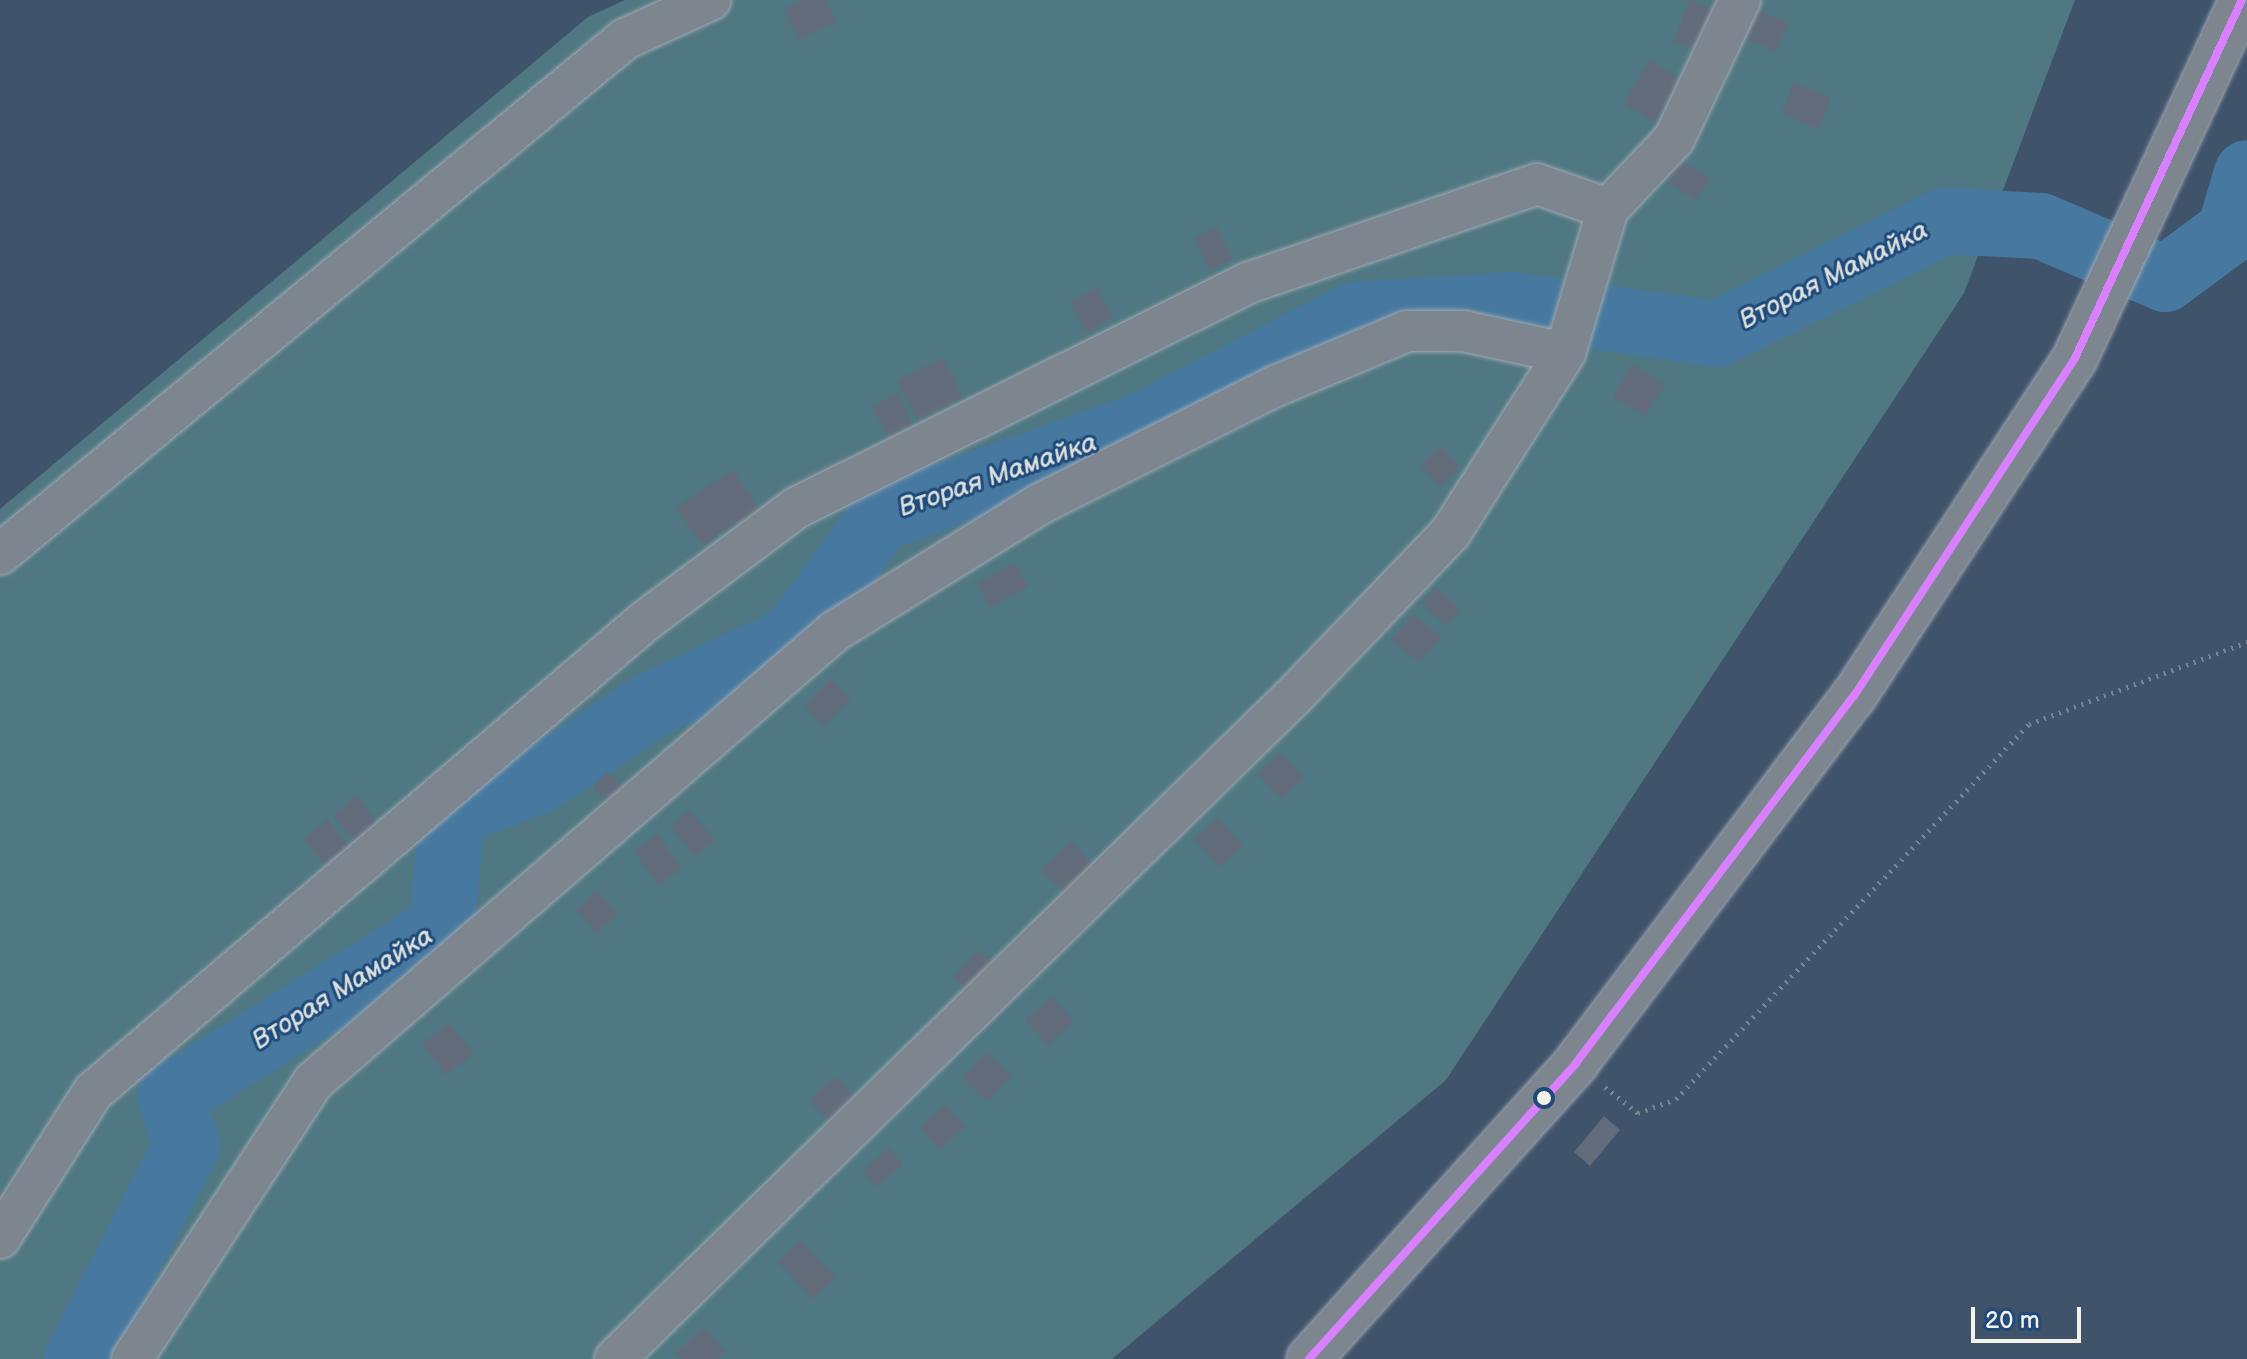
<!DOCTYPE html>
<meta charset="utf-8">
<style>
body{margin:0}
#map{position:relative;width:2247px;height:1359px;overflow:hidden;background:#3f536b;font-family:"Balsamiq Sans",sans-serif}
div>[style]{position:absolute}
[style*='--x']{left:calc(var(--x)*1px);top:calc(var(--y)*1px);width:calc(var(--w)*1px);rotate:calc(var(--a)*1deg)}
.green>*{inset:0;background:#4f7882}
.river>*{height:66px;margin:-33px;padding:0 33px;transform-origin:33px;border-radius:33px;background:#4779a0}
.building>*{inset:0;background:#626c7b}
.path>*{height:5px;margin-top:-2.5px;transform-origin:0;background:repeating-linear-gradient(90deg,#7a8490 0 2px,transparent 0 8px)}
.roads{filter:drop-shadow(0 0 2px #a0a9b2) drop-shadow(0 0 2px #a0a9b2)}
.minor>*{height:40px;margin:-20px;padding:0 20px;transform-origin:20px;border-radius:20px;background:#7d868e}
.highway>*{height:44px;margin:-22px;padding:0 22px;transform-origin:22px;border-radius:22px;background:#7d868e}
.bus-1>*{height:8px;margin:-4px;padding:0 4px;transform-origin:4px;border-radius:4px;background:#d880ff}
.dots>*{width:22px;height:22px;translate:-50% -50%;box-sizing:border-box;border:4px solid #1f4a7a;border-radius:50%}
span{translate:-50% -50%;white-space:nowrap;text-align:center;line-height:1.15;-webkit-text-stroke:6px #1f4a7a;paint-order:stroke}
.water-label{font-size:26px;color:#dae0de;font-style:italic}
.scale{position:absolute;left:1971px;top:1307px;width:110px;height:36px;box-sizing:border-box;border:4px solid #f4f1e8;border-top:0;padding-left:10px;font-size:24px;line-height:28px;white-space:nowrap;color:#f4f1e8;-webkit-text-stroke:6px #1f4a7a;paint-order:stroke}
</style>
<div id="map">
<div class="green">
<div style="clip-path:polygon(625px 0,2075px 0,1964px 293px,1446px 1080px,1112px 1359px,0 1359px,0 509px,588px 17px)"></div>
</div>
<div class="river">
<div style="--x:77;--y:1359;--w:240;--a:-62.7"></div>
<div style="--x:187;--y:1146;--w:52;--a:-109.1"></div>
<div style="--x:170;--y:1097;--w:321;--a:-32"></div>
<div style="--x:442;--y:927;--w:113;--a:-84.9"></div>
<div style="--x:452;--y:814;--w:97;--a:-21.3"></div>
<div style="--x:542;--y:779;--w:128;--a:-34.2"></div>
<div style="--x:648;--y:707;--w:159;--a:-25.3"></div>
<div style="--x:792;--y:639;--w:150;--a:-53.7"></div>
<div style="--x:881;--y:518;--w:278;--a:-19.5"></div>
<div style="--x:1143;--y:425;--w:239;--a:-27.4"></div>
<div style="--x:1355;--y:315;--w:159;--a:-3.6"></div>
<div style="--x:1514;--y:305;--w:205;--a:8.1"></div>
<div style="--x:1717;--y:334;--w:254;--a:-26.4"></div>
<div style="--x:1945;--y:221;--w:96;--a:3"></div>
<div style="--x:2041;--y:226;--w:135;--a:23.1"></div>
<div style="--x:2165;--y:279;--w:81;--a:-36.4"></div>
<div style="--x:2230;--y:231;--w:60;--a:-73.7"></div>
</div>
<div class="building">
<div style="clip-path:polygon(801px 0,826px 0,837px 21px,799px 40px,784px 9px)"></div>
<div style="clip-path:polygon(1690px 0,1719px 12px,1703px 52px,1674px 41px)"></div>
<div style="clip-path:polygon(1758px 10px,1788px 23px,1775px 51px,1746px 39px)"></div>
<div style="clip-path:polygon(1650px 60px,1682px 80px,1655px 123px,1624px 103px)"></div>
<div style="clip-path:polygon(1794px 83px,1831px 98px,1818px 129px,1781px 113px)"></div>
<div style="clip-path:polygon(1681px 160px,1710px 178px,1696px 200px,1667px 182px)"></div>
<div style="clip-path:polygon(1217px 227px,1233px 259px,1210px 270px,1194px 238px)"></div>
<div style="clip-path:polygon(1097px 288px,1113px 318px,1086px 333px,1070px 302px)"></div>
<div style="clip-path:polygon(943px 358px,963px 398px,917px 420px,897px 380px)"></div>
<div style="clip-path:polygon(1632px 364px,1665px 384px,1645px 416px,1613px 397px)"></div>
<div style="clip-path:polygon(897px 393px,913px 424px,888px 437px,872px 406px)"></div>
<div style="clip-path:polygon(1441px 447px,1460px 468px,1440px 487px,1420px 466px)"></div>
<div style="clip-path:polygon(733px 470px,759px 509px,702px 546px,676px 508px)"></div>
<div style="clip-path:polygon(1015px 563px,1028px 587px,990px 607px,978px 583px)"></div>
<div style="clip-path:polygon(1436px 587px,1461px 610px,1446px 626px,1421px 603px)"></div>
<div style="clip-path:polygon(1413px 613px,1441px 637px,1419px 662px,1391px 639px)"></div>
<div style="clip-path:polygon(831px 679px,851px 699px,823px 726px,804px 706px)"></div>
<div style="clip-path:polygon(1279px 752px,1304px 777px,1282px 799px,1257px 774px)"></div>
<div style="clip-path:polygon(607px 772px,626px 790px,612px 806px,593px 788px)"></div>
<div style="clip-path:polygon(357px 796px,377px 823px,354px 841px,333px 815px)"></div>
<div style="clip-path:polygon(689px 810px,715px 840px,696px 857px,670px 827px)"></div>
<div style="clip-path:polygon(1218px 818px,1243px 846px,1219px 867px,1194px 840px)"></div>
<div style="clip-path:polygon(327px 819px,350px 847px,326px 866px,303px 839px)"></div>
<div style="clip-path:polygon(657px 834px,682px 868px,659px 885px,634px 851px)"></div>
<div style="clip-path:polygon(1071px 841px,1096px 868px,1067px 896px,1041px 870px)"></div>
<div style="clip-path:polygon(596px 890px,618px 913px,597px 933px,576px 910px)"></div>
<div style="clip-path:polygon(978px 950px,996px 967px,971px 994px,953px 977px)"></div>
<div style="clip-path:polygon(1052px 996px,1074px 1022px,1048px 1045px,1025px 1020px)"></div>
<div style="clip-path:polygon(449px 1023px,473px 1054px,446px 1075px,422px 1044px)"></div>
<div style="clip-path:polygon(987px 1052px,1012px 1077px,986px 1102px,962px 1077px)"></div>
<div style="clip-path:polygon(834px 1077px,854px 1096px,828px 1121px,809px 1101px)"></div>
<div style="clip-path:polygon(946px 1104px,965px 1127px,939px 1149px,919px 1127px)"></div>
<div style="clip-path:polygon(1604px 1116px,1620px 1130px,1590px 1166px,1574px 1152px)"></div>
<div style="clip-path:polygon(889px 1148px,903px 1164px,877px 1187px,862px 1172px)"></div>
<div style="clip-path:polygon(800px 1240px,836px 1278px,812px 1299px,778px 1262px)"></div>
<div style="clip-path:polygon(704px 1328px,725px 1351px,717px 1359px,681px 1359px,676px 1353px)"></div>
</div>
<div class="path">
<div style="--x:1605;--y:1087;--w:42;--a:38.2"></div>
<div style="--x:1638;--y:1113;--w:40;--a:-20.2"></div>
<div style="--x:1676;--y:1099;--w:515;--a:-46.73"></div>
<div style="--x:2029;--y:724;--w:233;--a:-20.6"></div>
</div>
<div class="roads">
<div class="minor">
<div style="--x:0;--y:554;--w:810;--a:-39.49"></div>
<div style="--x:625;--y:39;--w:94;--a:-24.6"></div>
<div style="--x:0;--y:1238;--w:173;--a:-57.5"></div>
<div style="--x:93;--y:1092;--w:726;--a:-40.47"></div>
<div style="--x:645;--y:621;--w:189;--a:-36.8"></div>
<div style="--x:796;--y:508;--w:505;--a:-26.46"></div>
<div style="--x:1248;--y:283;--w:305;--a:-18.9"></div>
<div style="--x:1537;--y:184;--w:75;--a:19.4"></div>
<div style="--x:132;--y:1359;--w:331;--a:-56.8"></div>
<div style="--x:313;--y:1082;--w:690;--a:-40.83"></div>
<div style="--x:835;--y:631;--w:241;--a:-31.8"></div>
<div style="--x:1040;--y:504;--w:266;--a:-26.6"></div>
<div style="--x:1278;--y:385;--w:140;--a:-22.7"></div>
<div style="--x:1407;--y:331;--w:56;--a:0"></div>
<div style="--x:1463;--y:331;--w:104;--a:12.2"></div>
<div style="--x:615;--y:1359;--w:948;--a:-44.32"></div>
<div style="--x:1293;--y:697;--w:228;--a:-46.2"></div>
<div style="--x:1451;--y:532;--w:212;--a:-57.5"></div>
<div style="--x:1565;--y:353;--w:150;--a:-73.4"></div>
<div style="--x:1608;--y:209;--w:96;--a:-46.7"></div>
<div style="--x:1674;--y:139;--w:154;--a:-64.6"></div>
</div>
<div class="highway">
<div style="--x:1309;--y:1359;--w:399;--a:-47.9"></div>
<div style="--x:1576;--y:1063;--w:460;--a:-52.9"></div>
<div style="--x:1854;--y:696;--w:404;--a:-56.8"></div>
<div style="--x:2075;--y:358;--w:395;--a:-65"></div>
</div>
</div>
<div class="bus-1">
<div style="--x:1309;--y:1359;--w:399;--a:-47.9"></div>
<div style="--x:1576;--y:1063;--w:460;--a:-52.9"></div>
<div style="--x:1854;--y:696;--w:404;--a:-56.8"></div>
<div style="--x:2075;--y:358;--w:395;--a:-65"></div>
</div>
<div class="dots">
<div style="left:1544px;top:1098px;background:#f4f1e8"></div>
</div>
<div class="water-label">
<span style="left:1834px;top:276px;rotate:-27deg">Вторая Мамайка</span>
<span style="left:998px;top:476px;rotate:-19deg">Вторая Мамайка</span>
<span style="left:343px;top:989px;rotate:-32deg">Вторая Мамайка</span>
</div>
<div class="scale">20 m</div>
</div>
